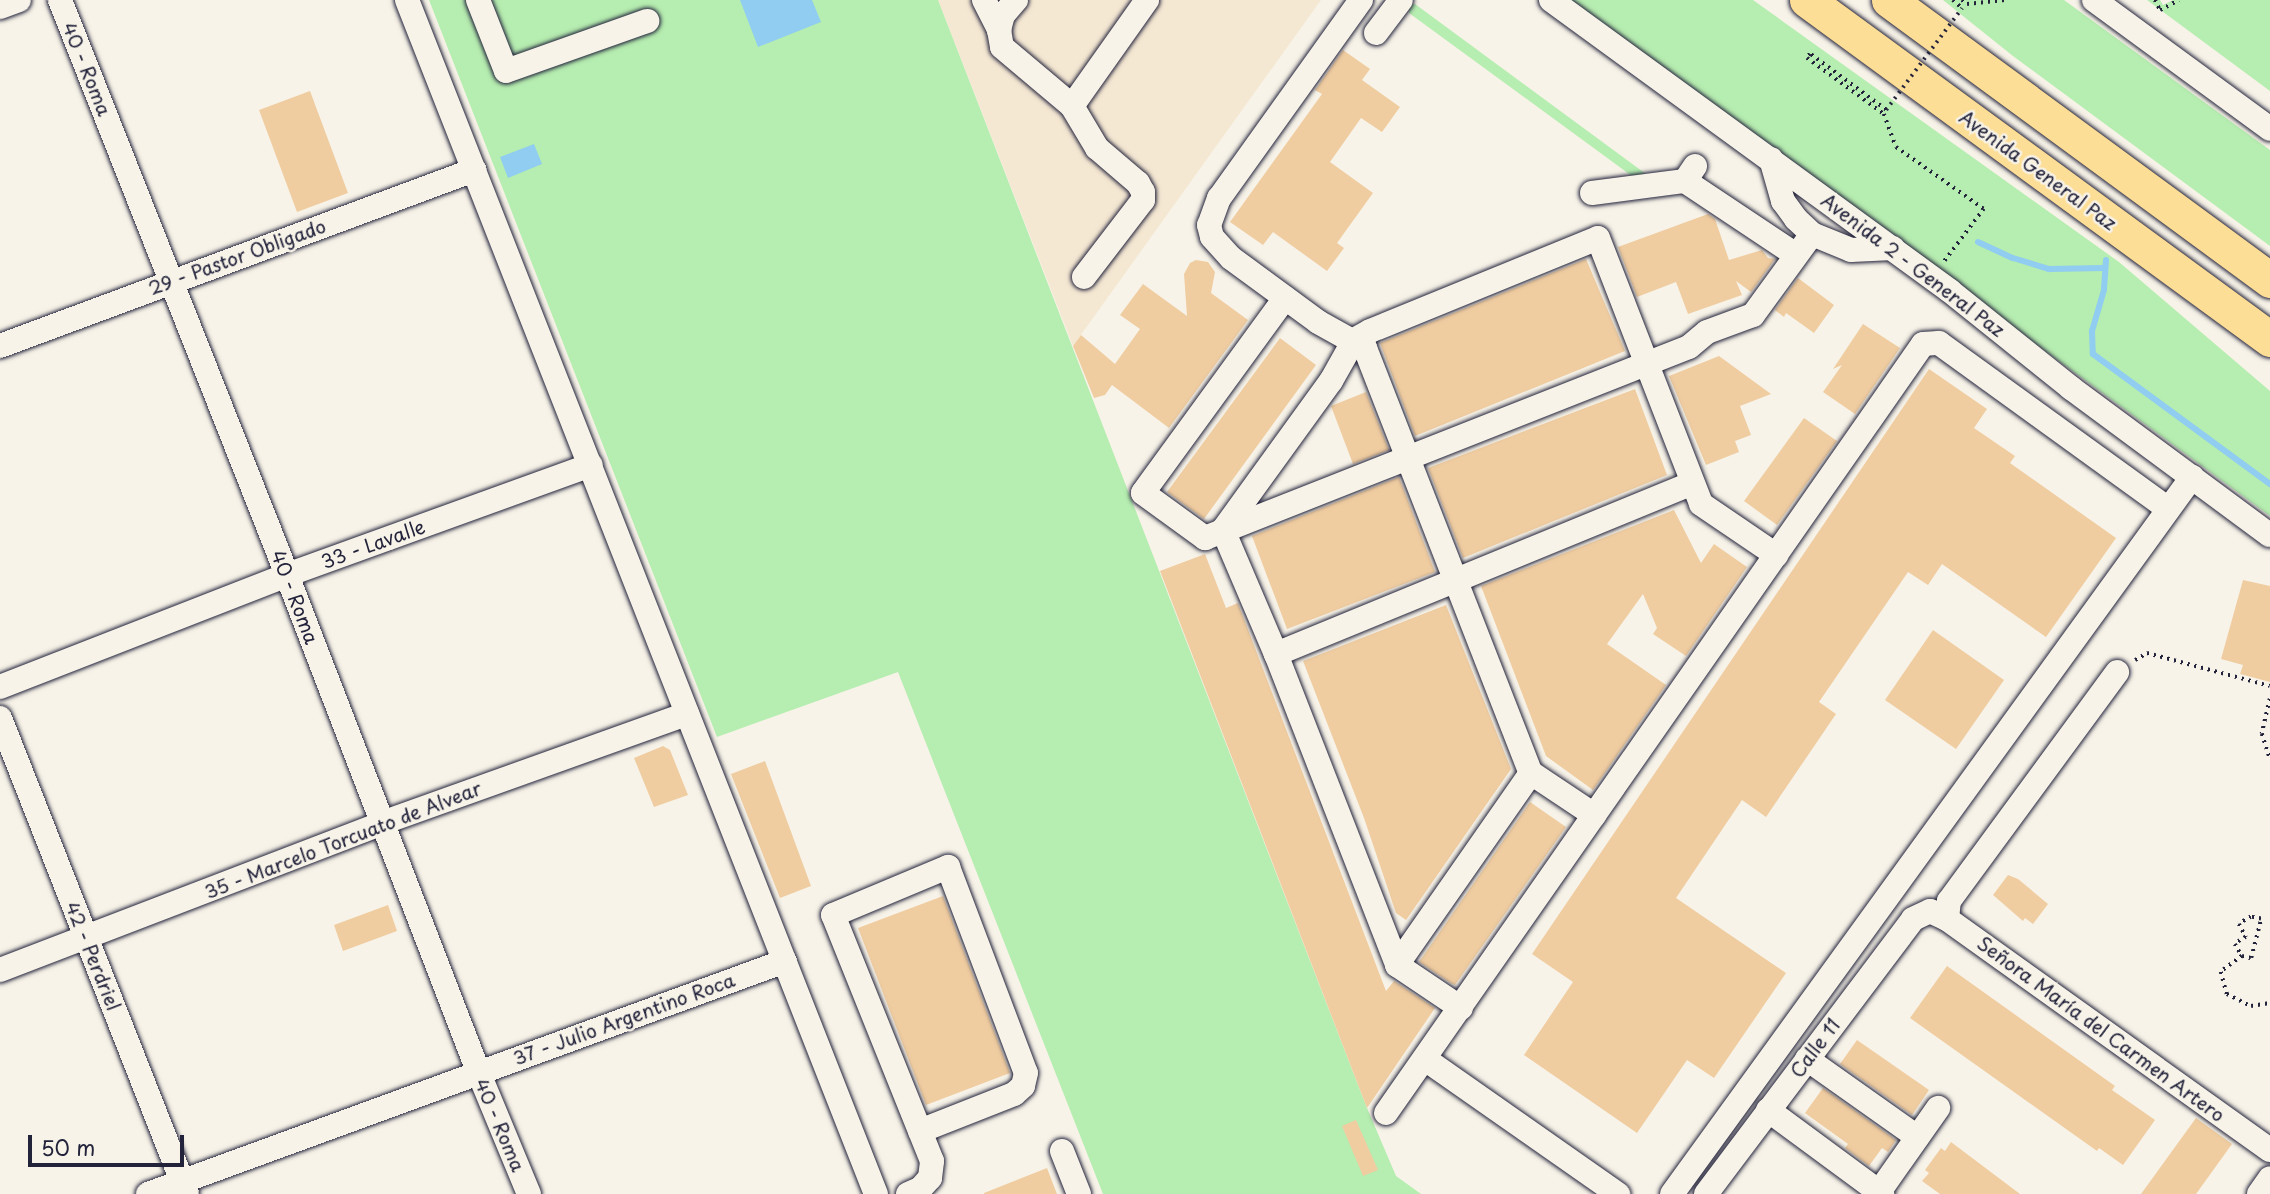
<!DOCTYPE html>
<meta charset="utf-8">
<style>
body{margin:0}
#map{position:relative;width:2270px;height:1194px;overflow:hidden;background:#f7f3e8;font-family:"Playpen Sans",sans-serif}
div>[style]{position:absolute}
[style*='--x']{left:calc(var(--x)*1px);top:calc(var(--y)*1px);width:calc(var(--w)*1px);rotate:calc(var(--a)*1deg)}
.built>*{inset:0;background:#f5e8d3}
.green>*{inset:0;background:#b6edb0}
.water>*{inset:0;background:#90cdf1}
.stream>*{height:6px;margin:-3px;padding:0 3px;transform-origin:3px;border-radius:3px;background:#90cdf1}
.building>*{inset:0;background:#f0cda1}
.path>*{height:3.5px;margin-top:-1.75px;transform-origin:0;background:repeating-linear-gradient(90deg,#22223b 0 2px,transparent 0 7px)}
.roads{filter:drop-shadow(0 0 2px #22223b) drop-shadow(0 0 2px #22223b)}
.minor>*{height:24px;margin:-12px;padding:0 12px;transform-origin:12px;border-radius:12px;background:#f7f3e8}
.highway>*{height:35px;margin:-17.5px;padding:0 17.5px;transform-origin:17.5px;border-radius:17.5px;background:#fdde96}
.path-bridge>*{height:3.5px;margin-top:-1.75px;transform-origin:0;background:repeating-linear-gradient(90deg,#22223b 0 2px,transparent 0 7px)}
span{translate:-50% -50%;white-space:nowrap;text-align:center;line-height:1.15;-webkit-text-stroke:5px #f7f3e8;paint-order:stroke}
.street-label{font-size:19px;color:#22223b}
.scale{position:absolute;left:28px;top:1135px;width:156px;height:32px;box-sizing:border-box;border:4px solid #22223b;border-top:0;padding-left:9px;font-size:21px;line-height:24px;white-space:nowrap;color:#22223b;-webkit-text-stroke:5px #f7f3e8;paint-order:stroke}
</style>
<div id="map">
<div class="built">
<div style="clip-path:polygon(938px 0,1321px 0,1073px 346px)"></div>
</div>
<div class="green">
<div style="clip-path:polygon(429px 0,938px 0,1367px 1108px,1396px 1176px,1421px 1194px,1103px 1194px,898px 672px,717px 737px)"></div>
<div style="clip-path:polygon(1567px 0,1753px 0,2119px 262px,2270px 391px,2270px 516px)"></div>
<div style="clip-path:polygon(1943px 0,2064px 0,2270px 150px,2270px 246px,2013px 56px)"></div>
<div style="clip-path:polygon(2147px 0,2160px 0,2163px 5px,2173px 0,2270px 0,2270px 91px)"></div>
<div style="clip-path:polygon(1415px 4px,1650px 177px,1636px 179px,1409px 13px,1408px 6px)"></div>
</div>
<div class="water">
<div style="clip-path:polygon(740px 0,812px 0,821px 22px,758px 47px)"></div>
<div style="clip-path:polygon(534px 144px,542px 164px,508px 178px,500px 157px)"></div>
</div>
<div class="stream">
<div style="--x:1978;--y:242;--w:38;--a:25"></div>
<div style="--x:2013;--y:258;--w:38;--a:17"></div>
<div style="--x:2049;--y:269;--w:55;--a:-1"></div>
<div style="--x:2106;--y:260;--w:30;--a:94"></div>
<div style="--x:2104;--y:290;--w:43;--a:106.3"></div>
<div style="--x:2092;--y:331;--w:23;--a:88"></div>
<div style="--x:2093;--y:354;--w:220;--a:36.3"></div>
</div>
<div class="building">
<div style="clip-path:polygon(1343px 50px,1370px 69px,1362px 80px,1400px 107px,1382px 132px,1361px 118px,1330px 162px,1373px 193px,1337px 243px,1344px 248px,1327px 271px,1273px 232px,1263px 245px,1230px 222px,1322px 94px,1315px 90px)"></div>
<div style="clip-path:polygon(310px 91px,348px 193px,297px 212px,259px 110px)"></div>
<div style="clip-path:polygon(1708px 214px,1715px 219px,1729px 260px,1762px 250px,1768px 258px,1775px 259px,1751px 292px,1736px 281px,1742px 295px,1688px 314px,1676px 282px,1637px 297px,1618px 247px)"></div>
<div style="clip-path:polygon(1586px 259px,1625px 351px,1415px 436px,1380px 343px)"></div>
<div style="clip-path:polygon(1196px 260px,1208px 262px,1215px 272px,1211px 293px,1248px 320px,1169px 428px,1112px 385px,1105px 395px,1094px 398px,1073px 346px,1081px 335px,1115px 364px,1140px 329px,1120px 315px,1143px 284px,1187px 316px,1184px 274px,1190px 263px)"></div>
<div style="clip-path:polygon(1798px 278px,1834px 305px,1814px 333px,1786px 313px,1784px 317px,1775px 310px)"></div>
<div style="clip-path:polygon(1863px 324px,1900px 348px,1855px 414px,1823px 392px,1842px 365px,1833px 369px)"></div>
<div style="clip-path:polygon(1280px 338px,1316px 365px,1204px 519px,1167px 492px)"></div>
<div style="clip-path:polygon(1719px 356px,1771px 394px,1740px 406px,1751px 435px,1735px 441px,1739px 452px,1706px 465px,1669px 376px)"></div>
<div style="clip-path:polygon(1929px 369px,1987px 409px,1974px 428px,2015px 456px,2010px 463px,2116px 538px,2046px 637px,1942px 564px,1928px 585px,1908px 572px,1819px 702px,1836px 714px,1766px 817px,1742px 800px,1676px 898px,1786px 973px,1714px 1078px,1687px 1060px,1637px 1133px,1524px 1055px,1573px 982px,1532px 954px)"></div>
<div style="clip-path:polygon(1635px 389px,1667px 475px,1463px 558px,1428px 468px)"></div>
<div style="clip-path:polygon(1366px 392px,1389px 450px,1353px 464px,1331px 406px)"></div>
<div style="clip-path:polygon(1804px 418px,1837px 441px,1777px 525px,1744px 501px)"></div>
<div style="clip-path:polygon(1399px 477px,1435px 572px,1287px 629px,1252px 536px)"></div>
<div style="clip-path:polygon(1674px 510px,1701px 563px,1714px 544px,1747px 567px,1686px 656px,1653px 634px,1657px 628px,1643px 594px,1607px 644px,1666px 685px,1593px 790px,1546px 756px,1481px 586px)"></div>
<div style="clip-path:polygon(1205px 554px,1226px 608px,1238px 603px,1239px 606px,1386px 991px,1394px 981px,1435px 1008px,1367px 1108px,1160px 571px)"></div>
<div style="clip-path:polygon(2243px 580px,2270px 586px,2270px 682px,2240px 674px,2243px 665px,2221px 659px)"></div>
<div style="clip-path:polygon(1446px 605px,1511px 769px,1406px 920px,1396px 913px,1364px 818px,1303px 661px)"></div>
<div style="clip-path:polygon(1933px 630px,2004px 680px,1956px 749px,1885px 700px)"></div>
<div style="clip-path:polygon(663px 746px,670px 750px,688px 795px,654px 807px,634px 758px)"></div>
<div style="clip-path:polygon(765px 761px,811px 886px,780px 898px,731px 774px)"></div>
<div style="clip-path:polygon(1530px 802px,1566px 827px,1455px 985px,1452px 984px,1419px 962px)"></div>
<div style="clip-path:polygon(2008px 875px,2018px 879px,2048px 904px,2033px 924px,2025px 918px,2023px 921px,1993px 895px)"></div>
<div style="clip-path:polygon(943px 896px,1010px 1073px,926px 1105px,858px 928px)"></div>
<div style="clip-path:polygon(388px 905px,397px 931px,343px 951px,334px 925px)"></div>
<div style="clip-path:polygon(1947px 966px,2115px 1086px,2112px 1090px,2155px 1120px,2123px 1165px,2099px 1148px,2097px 1151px,1910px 1018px)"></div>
<div style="clip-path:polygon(1857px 1040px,1929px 1090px,1912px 1115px,1840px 1064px)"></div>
<div style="clip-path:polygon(1823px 1088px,1896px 1140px,1888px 1152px,1882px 1148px,1869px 1166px,1845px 1148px,1848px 1144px,1805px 1113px)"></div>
<div style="clip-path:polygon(2196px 1118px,2232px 1144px,2196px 1194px,2141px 1194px)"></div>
<div style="clip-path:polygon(1356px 1120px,1378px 1170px,1363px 1176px,1342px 1126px)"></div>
<div style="clip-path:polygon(1951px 1142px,2020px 1194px,1940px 1194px,1922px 1181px,1929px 1173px,1925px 1170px,1941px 1148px,1945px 1151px)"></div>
<div style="clip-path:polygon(1047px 1168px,1057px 1194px,984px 1194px,984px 1193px)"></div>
</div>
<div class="path">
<div style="--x:1953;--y:0;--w:12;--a:42"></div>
<div style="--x:1962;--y:0;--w:6;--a:39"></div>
<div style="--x:1967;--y:4;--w:38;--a:-6"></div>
<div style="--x:2155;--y:0;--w:11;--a:63"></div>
<div style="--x:2160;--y:10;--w:21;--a:-28"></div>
<div style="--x:1886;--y:110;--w:94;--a:-143.6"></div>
<div style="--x:1810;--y:54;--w:5;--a:127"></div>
<div style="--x:1807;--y:58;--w:95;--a:36"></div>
<div style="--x:1884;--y:114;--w:35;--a:70"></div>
<div style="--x:1896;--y:147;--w:108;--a:35.2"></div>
<div style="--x:1984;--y:209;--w:66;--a:127"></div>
<div style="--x:2135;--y:660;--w:14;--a:-30"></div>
<div style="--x:2147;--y:653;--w:127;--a:15"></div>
<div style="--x:2270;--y:699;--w:36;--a:103"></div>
<div style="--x:2262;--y:734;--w:26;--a:72"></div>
<div style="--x:2242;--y:956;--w:9;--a:13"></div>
<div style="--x:2251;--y:958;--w:40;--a:-75.6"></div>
<div style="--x:2261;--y:919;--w:10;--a:-169"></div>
<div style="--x:2251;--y:917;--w:14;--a:150"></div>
<div style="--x:2239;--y:924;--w:15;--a:62"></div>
<div style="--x:2246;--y:937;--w:13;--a:148"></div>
<div style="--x:2235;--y:944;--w:14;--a:60"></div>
<div style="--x:2242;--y:956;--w:26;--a:143"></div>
<div style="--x:2221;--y:972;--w:23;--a:75"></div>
<div style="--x:2227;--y:994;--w:27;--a:27"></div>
<div style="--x:2251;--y:1006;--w:19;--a:-9"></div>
</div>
<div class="roads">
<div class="minor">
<div style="--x:60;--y:0;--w:585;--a:68.44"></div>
<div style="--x:275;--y:544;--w:565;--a:68.93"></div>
<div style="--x:478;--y:1071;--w:133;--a:67.5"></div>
<div style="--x:407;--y:0;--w:1283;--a:68.56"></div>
<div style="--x:478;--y:0;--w:76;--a:68.5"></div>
<div style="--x:506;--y:71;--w:150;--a:-19.5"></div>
<div style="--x:984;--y:0;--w:34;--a:63"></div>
<div style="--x:1016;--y:0;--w:20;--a:131"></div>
<div style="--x:1003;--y:15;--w:16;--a:105"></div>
<div style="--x:999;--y:30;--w:17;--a:80"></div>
<div style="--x:1002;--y:47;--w:92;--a:40.1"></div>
<div style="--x:1072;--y:106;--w:49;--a:59.2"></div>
<div style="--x:1097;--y:148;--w:54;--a:40.5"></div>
<div style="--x:1138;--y:183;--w:10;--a:61"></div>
<div style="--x:1143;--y:192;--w:8;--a:90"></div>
<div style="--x:1143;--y:200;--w:97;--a:127.5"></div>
<div style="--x:1361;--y:0;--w:244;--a:125.6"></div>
<div style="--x:1219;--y:198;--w:29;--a:110"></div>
<div style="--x:1209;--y:225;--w:12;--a:76"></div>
<div style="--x:1212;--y:237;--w:28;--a:48"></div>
<div style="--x:1231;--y:258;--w:108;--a:36.3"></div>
<div style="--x:1318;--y:322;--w:54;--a:29"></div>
<div style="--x:1365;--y:348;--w:456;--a:68.7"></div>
<div style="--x:1531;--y:773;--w:76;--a:33.7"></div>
<div style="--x:1551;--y:0;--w:494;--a:36.1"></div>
<div style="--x:1950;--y:291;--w:155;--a:38.7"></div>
<div style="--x:2071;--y:388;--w:247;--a:36.5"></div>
<div style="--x:2094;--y:0;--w:218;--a:36.2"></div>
<div style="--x:0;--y:7;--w:20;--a:-20"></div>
<div style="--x:1376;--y:33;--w:41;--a:-52.9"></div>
<div style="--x:1072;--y:106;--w:130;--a:-54.7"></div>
<div style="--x:1771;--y:159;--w:44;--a:74.1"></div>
<div style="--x:1783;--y:201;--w:22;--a:54"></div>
<div style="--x:1796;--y:219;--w:22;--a:43"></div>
<div style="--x:1812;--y:234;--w:42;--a:22.3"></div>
<div style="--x:1851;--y:250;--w:42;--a:-2.7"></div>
<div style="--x:1685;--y:181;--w:133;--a:33.7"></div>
<div style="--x:1592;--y:193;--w:94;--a:-7.4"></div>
<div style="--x:1685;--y:181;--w:18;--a:-56"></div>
<div style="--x:1285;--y:298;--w:241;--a:126.1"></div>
<div style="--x:1143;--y:493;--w:77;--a:36"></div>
<div style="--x:1205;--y:538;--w:520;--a:-21.54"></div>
<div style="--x:1689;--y:347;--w:23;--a:-40"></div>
<div style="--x:1707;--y:332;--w:49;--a:-20.3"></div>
<div style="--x:1753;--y:315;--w:100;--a:-53.9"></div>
<div style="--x:0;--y:346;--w:506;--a:-20.37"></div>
<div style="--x:1223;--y:530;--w:184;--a:-54.1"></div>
<div style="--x:1331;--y:381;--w:47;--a:-60.7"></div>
<div style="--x:1354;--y:340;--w:18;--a:-29"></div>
<div style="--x:1370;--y:331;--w:246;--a:-22.2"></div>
<div style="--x:1598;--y:238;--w:285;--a:68.8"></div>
<div style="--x:1701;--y:504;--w:91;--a:34.2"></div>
<div style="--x:1223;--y:530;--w:135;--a:66.9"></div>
<div style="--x:1276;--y:654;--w:334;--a:68.7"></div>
<div style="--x:1397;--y:965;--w:77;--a:33.9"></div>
<div style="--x:1276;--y:654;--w:450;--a:-22.3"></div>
<div style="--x:0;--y:687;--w:308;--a:-21.3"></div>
<div style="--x:287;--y:575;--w:323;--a:-19.9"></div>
<div style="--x:0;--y:718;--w:511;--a:68.55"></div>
<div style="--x:1947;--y:919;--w:18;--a:-84"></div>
<div style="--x:1949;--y:901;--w:284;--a:-53.7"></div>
<div style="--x:1397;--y:965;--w:234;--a:-55.1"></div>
<div style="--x:0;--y:970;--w:409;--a:-21"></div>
<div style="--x:382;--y:823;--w:324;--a:-19.7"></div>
<div style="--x:1425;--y:1059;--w:236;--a:35"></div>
<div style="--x:1807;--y:1059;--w:135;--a:35.3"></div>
<div style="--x:1768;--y:1110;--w:142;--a:36.4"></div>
<div style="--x:1386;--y:1113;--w:938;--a:-55.07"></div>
<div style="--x:1923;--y:344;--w:16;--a:-4"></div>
<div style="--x:1939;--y:343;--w:281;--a:35.9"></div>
<div style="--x:1062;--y:1151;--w:46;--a:68.4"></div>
<div style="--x:1879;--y:1192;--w:103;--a:-54.9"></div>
<div style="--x:148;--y:1194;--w:678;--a:-20.09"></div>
<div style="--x:908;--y:1194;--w:13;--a:-23"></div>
<div style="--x:920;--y:1189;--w:15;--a:-48"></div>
<div style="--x:930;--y:1178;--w:17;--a:-83"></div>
<div style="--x:932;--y:1161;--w:265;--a:-111.9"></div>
<div style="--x:833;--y:915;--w:125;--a:-22.7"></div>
<div style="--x:948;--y:867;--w:220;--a:69.3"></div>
<div style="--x:1026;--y:1073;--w:13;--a:103"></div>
<div style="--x:1023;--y:1086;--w:12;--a:138"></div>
<div style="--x:1014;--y:1094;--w:101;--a:158.5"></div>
<div style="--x:1672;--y:1194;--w:886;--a:-54.05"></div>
<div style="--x:1706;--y:1194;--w:344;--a:-53"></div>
<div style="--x:1913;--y:919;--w:19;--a:-25"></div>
<div style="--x:1930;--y:911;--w:19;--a:25"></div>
<div style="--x:1947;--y:919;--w:397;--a:35.6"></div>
<div style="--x:2259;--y:1194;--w:19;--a:-55"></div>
</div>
<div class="highway">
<div style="--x:1807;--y:0;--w:574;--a:36.21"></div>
<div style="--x:1889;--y:0;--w:473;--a:36.3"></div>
</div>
</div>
<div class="path-bridge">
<div style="--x:1886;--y:110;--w:127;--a:-53.3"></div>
</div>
<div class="street-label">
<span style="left:87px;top:69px;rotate:68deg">40 - Roma</span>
<span style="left:2038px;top:170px;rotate:36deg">Avenida General Paz</span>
<span style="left:237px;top:257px;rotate:-20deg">29 - Pastor Obligado</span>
<span style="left:1913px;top:265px;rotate:37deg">Avenida 2 - General Paz</span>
<span style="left:373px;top:544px;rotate:-20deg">33 - Lavalle</span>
<span style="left:295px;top:597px;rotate:69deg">40 - Roma</span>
<span style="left:343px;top:840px;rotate:-21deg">35 - Marcelo Torcuato de Alvear</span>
<span style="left:93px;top:956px;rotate:68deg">42 - Perdriel</span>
<span style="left:624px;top:1019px;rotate:-20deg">37 - Julio Argentino Roca</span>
<span style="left:2101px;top:1029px;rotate:36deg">Señora María del Carmen Artero</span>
<span style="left:1815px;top:1048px;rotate:-53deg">Calle 11</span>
<span style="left:500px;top:1125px;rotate:67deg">40 - Roma</span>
</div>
<div class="scale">50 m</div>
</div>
